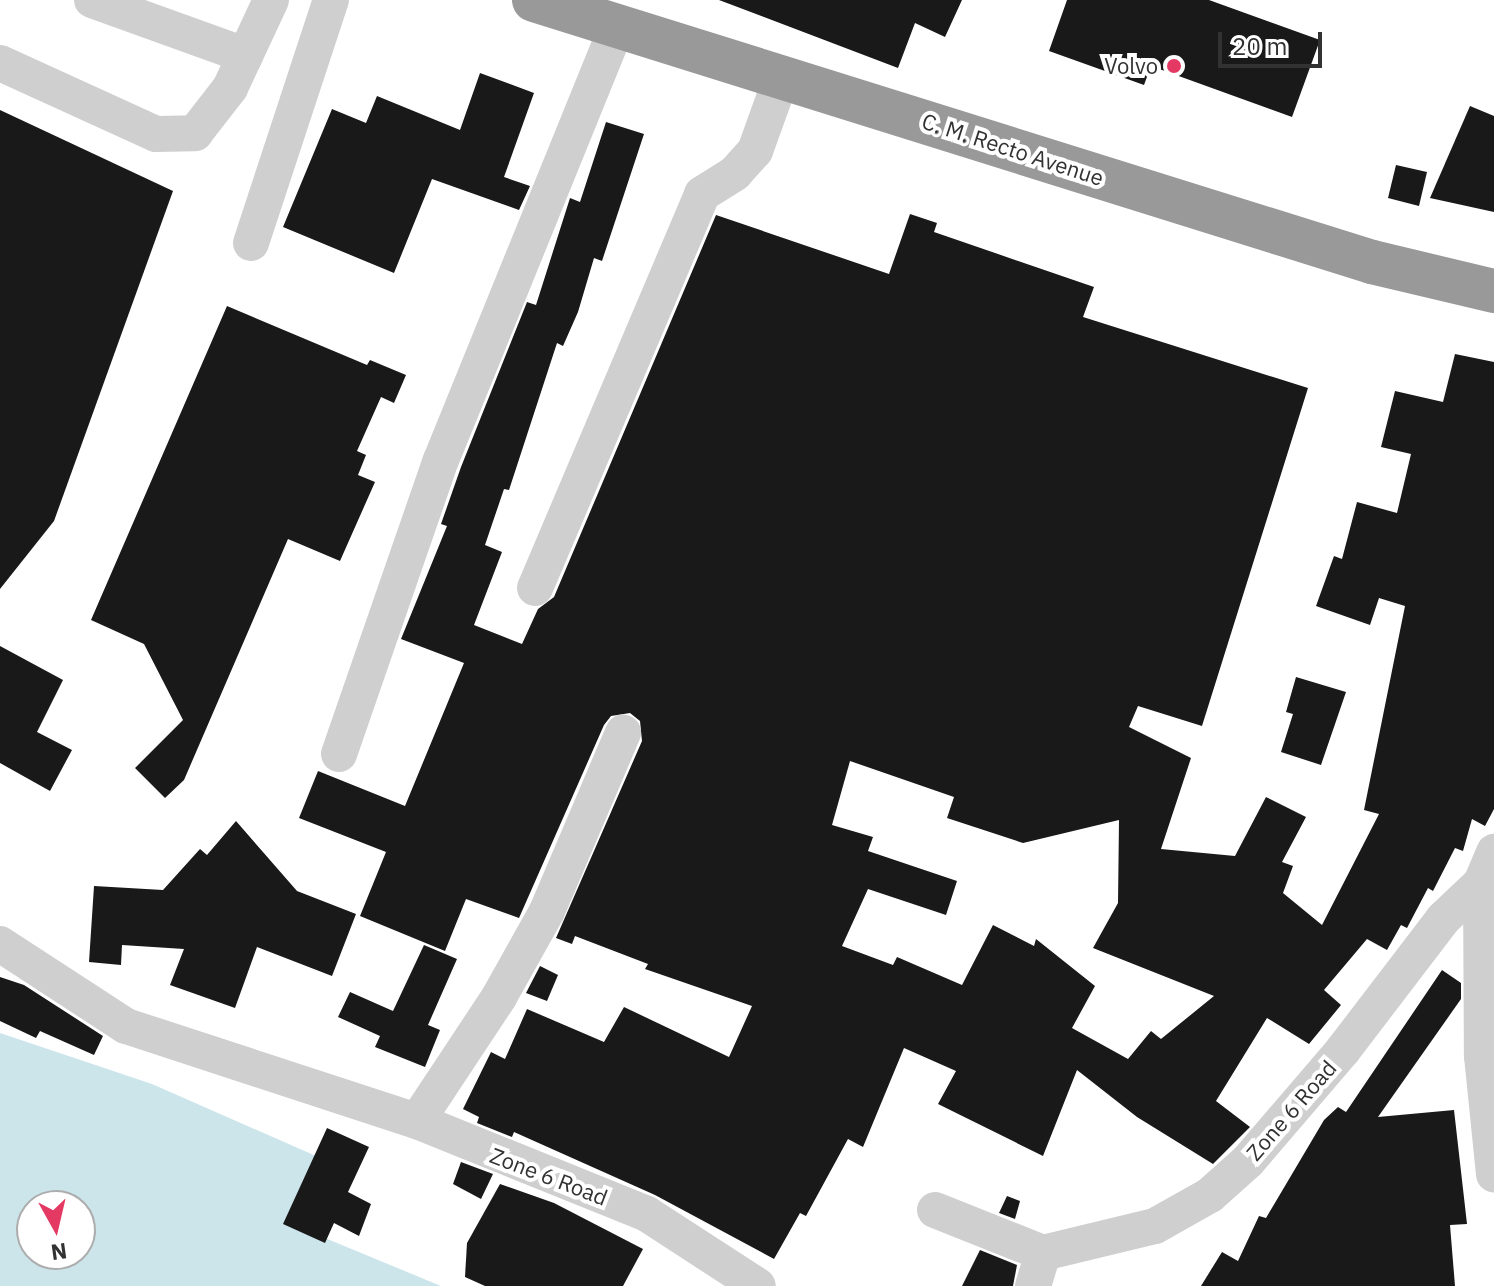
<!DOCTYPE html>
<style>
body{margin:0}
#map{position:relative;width:1494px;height:1286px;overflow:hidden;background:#fff;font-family:"IBM Plex Sans",sans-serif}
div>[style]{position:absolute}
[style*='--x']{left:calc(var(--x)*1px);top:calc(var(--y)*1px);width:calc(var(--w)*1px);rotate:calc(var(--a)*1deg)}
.water>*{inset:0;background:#cbe5eb}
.building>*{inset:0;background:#191919}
.minor>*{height:36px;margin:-18px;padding:0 18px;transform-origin:18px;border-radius:18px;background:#cfcfcf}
.highway>*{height:44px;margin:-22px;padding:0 22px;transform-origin:22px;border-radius:22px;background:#999}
.dots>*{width:22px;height:22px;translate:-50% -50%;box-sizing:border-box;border:4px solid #fff;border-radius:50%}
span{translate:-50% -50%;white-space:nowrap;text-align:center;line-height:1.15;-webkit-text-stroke:8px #fff;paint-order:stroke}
.poi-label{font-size:22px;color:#323232}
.right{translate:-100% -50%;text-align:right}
.street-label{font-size:22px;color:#323232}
.north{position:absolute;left:16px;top:1190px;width:80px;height:80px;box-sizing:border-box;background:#fff;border:2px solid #adadad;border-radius:50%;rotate:172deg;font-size:22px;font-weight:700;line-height:32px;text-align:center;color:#323232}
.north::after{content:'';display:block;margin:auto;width:28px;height:36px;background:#e43963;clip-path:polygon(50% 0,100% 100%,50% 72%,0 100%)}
.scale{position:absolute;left:1218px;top:32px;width:104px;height:36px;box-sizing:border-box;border:4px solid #323232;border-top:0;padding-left:10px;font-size:24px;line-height:28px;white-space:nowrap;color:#323232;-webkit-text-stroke:6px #fff;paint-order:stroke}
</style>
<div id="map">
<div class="water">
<div style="clip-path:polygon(evenodd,0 1033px,152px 1084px,341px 1167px,308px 1231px,441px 1286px,0 1286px,0 1033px,32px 1206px,80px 1206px,80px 1254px,32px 1254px,32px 1206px)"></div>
</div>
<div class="building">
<div style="clip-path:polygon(719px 0,962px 0,945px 37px,915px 23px,898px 68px)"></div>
<div style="clip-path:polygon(1067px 0,1209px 0,1320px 40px,1292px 117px,1151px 66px,1144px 85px,1049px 51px)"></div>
<div style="clip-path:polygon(480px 73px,534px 93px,504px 177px,530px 186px,519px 210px,432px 179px,394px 273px,283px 227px,332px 109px,366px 123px,377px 96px,460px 130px)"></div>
<div style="clip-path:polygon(1470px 106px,1494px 116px,1494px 212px,1430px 198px)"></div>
<div style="clip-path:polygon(0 110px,173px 191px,54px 521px,0 589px)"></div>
<div style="clip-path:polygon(evenodd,606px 122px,644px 134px,602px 261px,594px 258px,578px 312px,563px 346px,557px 343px,509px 490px,504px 489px,485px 545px,502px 552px,474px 625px,522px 644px,538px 609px,554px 597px,716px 215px,889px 274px,910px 214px,937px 223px,934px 232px,1094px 287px,1083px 317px,1308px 388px,1202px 726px,1138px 706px,1129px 727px,1191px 758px,1161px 849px,1235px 856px,1266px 797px,1306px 817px,1282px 862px,1293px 866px,1283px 893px,1322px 925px,1379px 814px,1364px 810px,1405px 606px,1379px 598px,1370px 625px,1316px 606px,1334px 556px,1342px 559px,1357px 502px,1397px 513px,1411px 454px,1381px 447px,1395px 391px,1443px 402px,1455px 354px,1494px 362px,1494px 809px,1485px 826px,1472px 819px,1463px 851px,1455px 848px,1433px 891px,1428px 888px,1407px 928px,1401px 925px,1387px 950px,1367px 939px,1324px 990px,1341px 1005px,1309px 1044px,1267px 1018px,1216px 1101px,1250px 1127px,1213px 1164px,1137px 1117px,1077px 1070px,1043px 1156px,938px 1104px,956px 1071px,904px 1048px,863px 1147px,848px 1139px,806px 1216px,800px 1213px,774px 1259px,655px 1195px,514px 1132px,512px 1137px,477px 1123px,479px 1117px,463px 1109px,491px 1052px,505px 1059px,527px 1009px,604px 1042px,624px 1007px,729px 1057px,752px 1006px,645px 969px,648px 964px,575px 936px,572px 944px,556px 938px,642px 741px,640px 721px,630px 713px,611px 716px,604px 725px,519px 918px,466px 899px,445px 951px,360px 916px,386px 852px,299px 818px,318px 771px,405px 806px,464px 663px,401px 639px,447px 526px,441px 524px,461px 467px,527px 302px,536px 305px,570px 198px,580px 202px,606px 122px,850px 761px,954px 797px,947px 818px,1023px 843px,1119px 820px,1118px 903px,1093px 948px,1214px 996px,1161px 1039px,1151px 1031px,1128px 1059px,1072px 1028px,1095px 986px,1036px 939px,1034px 946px,993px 925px,962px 985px,897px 957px,893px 965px,842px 946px,868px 889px,946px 915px,957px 881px,868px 851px,873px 837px,832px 825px,850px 761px)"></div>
<div style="clip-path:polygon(1396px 165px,1427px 172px,1419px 206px,1388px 198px)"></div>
<div style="clip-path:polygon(227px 306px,367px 365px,370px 360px,406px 375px,394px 403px,381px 397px,357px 451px,366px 455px,358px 475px,375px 482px,340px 561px,288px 539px,184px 780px,165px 798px,135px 768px,183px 720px,144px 644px,91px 620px)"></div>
<div style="clip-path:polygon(0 646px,63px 680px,37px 732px,72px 750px,50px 791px,0 763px)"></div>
<div style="clip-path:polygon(1296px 677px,1346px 692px,1321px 765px,1281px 752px,1293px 714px,1286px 712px)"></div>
<div style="clip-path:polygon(236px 821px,297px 891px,356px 914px,332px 976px,257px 947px,235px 1008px,170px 985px,184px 949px,122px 945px,121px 965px,89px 962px,94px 886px,163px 890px,200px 849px,207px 855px)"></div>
<div style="clip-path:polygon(424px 945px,457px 959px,428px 1025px,440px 1030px,425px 1067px,375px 1047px,380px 1036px,338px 1017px,350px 992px,393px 1011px)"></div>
<div style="clip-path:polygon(540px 966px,558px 975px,547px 1001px,526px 993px)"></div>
<div style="clip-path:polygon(1442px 970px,1461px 983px,1461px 999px,1378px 1117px,1454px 1110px,1467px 1224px,1450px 1225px,1455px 1286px,1201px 1286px,1222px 1252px,1238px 1261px,1259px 1216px,1266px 1218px,1324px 1120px,1338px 1107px,1346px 1112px)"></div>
<div style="clip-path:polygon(0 977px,24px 985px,103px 1036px,94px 1055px,40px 1031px,36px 1038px,0 1021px)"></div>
<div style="clip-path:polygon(327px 1128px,369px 1147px,348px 1192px,371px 1204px,359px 1236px,334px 1223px,325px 1243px,283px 1224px)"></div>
<div style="clip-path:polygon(461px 1162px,493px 1174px,481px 1199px,453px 1184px)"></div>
<div style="clip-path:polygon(500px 1184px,554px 1203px,643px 1249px,623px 1286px,485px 1286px,465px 1277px,467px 1243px)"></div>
<div style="clip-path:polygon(1007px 1196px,1020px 1201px,1015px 1219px,999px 1213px)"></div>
<div style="clip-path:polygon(980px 1250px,1017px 1265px,1013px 1286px,962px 1286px)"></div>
</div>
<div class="minor">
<div style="--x:92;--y:0;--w:163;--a:19.8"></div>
<div style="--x:0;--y:63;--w:171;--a:24.5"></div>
<div style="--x:156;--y:134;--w:39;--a:-1"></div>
<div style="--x:195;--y:133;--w:57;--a:-52.1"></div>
<div style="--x:230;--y:88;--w:97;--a:-65"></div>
<div style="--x:251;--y:243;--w:256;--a:-71.8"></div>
<div style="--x:535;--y:588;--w:428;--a:-67"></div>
<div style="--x:702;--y:194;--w:39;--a:-32"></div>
<div style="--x:735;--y:173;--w:30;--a:-48"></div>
<div style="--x:755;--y:151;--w:80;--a:-70.2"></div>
<div style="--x:339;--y:754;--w:311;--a:-70.9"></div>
<div style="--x:441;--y:460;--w:466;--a:-67.9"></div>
<div style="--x:1481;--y:883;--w:173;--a:89.7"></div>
<div style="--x:1482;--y:1056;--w:119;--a:84.2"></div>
<div style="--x:0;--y:944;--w:150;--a:33.1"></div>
<div style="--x:126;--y:1026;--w:306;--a:18.1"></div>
<div style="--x:417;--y:1121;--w:248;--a:22"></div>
<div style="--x:647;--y:1214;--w:132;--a:33"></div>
<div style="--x:417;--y:1121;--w:149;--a:-56.5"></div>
<div style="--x:499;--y:997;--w:98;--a:-60.8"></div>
<div style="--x:547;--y:911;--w:194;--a:-66.9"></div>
<div style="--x:935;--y:1210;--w:116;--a:21.7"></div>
<div style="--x:1033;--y:1286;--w:34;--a:-73"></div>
<div style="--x:1043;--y:1253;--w:115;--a:-13.6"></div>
<div style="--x:1155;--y:1226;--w:63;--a:-29.4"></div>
<div style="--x:1210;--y:1195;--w:51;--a:-41.8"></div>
<div style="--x:1248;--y:1161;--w:146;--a:-49.4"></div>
<div style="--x:1343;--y:1050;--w:165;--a:-52.6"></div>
<div style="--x:1443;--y:919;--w:52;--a:-43.5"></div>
<div style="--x:1481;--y:883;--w:34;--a:-67"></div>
</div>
<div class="highway">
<div style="--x:534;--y:0;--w:878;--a:17.36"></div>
<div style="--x:1372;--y:262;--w:125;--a:13.4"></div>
</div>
<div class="dots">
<div style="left:1174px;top:66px;background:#e43963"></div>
</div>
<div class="poi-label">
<span class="right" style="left:1158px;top:66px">Volvo</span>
</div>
<div class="street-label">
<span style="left:1013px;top:149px;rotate:18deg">C. M. Recto Avenue</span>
<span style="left:1291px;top:1110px;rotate:-49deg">Zone 6 Road</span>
<span style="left:549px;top:1176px;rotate:21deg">Zone 6 Road</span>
</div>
<div class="north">N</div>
<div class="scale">20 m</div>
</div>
